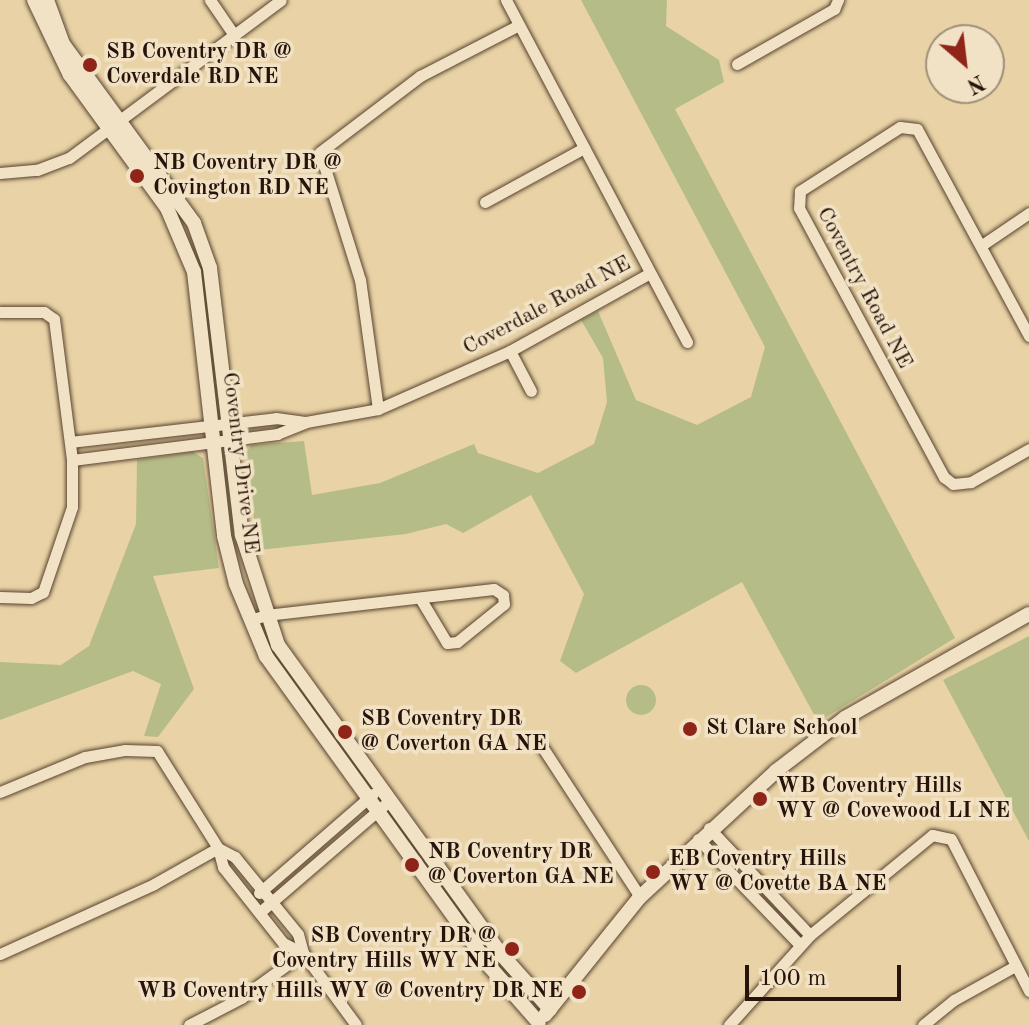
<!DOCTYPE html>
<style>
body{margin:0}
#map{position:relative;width:1029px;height:1025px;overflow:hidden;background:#e9d3a6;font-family:"Old Standard TT",serif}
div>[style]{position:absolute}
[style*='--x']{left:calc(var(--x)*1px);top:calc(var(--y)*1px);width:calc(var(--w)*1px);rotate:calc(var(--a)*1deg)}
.green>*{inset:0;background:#b6bc87}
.round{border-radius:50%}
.roads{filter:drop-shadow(0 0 2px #584330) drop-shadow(0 0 2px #584330)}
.minor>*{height:11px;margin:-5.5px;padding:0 5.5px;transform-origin:5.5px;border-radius:5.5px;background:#f1e2c5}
.tertiary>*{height:14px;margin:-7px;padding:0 7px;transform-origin:7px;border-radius:7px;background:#f1e2c5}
.dots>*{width:22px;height:22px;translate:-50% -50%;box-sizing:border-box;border:4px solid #f1e2c5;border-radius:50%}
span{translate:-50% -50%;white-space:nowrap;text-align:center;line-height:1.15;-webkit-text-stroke:7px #f1e2c5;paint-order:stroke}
.poi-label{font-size:22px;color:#271309;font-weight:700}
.left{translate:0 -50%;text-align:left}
.right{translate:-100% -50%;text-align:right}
.street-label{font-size:22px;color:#271309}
.north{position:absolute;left:925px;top:24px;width:80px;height:80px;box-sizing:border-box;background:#f1e2c5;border:2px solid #a08f7a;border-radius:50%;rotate:152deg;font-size:22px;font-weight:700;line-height:32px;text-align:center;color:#271309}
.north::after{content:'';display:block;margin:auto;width:28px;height:36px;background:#8f2418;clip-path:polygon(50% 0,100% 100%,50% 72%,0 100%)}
.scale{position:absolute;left:745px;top:965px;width:156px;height:36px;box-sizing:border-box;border:4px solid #271309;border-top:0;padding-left:10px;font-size:24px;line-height:28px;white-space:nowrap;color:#271309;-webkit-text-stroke:6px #f1e2c5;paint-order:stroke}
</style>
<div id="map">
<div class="green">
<div style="clip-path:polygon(581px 0,667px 0,666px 26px,719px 60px,724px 82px,675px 109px,955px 638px,818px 722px,742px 582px,576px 673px,560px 661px,584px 594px,531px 495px,463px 533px,446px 524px,406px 534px,259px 550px,244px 456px,251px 445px,304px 441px,312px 495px,380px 483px,474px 444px,478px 453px,538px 473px,594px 444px,607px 402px,603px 358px,581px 320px,598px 311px,636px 400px,697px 425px,751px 397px,765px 347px)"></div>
<div style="clip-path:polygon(193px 452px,203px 458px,219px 568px,153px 576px,194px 689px,158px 737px,144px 736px,161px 684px,133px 671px,0 720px,0 662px,61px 665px,89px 646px,136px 524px,137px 460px)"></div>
<div style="clip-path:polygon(1029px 636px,1029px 841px,943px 680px)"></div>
<div class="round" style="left:626px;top:685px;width:30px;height:30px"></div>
</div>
<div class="roads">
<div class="minor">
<div style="--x:210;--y:0;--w:42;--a:55.6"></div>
<div style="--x:506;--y:0;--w:387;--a:62.1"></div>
<div style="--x:737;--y:64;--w:112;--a:-29.6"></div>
<div style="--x:834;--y:9;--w:10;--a:-66"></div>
<div style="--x:0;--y:173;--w:37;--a:-5"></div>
<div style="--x:37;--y:170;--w:34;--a:-21"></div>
<div style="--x:69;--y:158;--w:264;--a:-36.7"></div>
<div style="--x:485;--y:202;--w:113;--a:-28.6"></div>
<div style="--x:982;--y:245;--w:57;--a:-34.2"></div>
<div style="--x:0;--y:312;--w:44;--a:0"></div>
<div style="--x:44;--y:312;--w:12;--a:35"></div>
<div style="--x:54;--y:319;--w:142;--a:82.7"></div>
<div style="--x:72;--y:460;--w:47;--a:90"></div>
<div style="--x:72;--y:507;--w:90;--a:108.8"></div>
<div style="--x:43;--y:592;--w:13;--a:153"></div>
<div style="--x:31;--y:598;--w:31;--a:-178"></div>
<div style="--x:1029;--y:336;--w:235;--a:-118.4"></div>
<div style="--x:917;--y:129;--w:17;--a:-173"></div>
<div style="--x:900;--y:127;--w:119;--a:147.4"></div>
<div style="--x:800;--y:191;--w:17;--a:93"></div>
<div style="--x:799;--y:208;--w:306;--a:61.7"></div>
<div style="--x:944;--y:477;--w:11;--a:38"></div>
<div style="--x:953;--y:484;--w:18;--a:-6"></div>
<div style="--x:971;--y:482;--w:67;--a:-29.6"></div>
<div style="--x:510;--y:351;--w:45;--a:62.3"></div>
<div style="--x:378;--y:409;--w:130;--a:-97.9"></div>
<div style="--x:360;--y:280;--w:134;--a:-107.4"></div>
<div style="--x:320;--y:152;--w:126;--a:-37.2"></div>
<div style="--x:420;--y:76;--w:111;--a:-27.3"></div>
<div style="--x:70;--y:442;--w:207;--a:-6.6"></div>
<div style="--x:276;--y:418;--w:29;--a:8"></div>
<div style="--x:72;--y:460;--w:207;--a:-7.2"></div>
<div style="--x:277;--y:434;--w:31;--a:-22"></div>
<div style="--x:306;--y:422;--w:73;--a:-10.2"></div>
<div style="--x:378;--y:409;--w:144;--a:-23.7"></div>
<div style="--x:510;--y:351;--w:160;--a:-29.1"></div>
<div style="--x:250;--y:620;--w:17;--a:-17"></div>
<div style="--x:266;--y:615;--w:229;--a:-6.5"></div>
<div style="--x:494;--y:589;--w:11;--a:34"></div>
<div style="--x:503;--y:595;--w:9;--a:84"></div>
<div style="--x:504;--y:604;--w:60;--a:141"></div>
<div style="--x:457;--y:642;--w:10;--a:174"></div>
<div style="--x:447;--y:643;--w:52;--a:-121"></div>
<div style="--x:543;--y:748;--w:178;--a:56.9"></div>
<div style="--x:0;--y:792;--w:92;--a:-22.4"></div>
<div style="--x:85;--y:757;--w:41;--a:-9.9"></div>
<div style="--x:125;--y:750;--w:32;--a:2"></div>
<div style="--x:157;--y:751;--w:115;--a:57.8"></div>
<div style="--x:218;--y:848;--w:20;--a:75"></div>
<div style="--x:223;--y:867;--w:97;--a:51.7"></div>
<div style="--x:283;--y:943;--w:22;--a:27"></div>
<div style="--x:709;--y:828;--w:147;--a:46.7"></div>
<div style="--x:698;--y:839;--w:147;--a:46.1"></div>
<div style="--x:218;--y:848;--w:19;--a:28"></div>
<div style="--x:235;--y:857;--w:99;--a:50.7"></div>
<div style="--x:298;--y:934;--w:20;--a:75"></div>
<div style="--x:303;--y:953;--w:89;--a:53.6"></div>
<div style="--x:259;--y:893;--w:151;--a:-41"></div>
<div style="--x:260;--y:912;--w:170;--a:-40.7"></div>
<div style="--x:0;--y:954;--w:169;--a:-24.4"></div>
<div style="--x:154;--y:884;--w:73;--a:-29.4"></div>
<div style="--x:189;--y:1025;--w:59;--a:-27.4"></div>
<div style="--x:241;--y:998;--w:77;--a:-36"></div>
<div style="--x:729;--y:1025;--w:121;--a:-48"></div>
<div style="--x:810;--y:935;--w:158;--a:-39.3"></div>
<div style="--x:932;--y:835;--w:19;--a:12"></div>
<div style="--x:951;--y:839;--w:171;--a:62.8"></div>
<div style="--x:923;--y:1025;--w:40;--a:-39"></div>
<div style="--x:954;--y:1000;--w:70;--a:-29.1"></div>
</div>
<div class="tertiary">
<div style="--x:34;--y:0;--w:83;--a:64.4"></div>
<div style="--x:70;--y:75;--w:165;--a:53.9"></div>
<div style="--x:167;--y:208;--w:69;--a:67.1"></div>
<div style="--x:194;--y:272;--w:266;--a:83.5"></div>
<div style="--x:224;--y:536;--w:49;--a:76"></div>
<div style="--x:236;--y:584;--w:78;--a:67.4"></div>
<div style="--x:266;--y:656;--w:383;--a:54.2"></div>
<div style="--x:490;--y:967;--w:74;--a:48.8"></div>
<div style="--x:47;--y:0;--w:47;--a:70"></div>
<div style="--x:63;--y:44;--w:222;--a:53.8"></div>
<div style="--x:194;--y:223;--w:48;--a:70.4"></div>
<div style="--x:210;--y:268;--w:269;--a:83.2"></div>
<div style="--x:242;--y:535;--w:116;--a:71.9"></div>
<div style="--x:278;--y:645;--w:381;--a:54.2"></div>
<div style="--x:501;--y:954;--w:74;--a:48.3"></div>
<div style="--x:545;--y:1015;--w:151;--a:-51.2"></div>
<div style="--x:640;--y:897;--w:185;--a:-42.8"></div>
<div style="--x:776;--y:771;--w:87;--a:-37.5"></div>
<div style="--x:845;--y:718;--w:211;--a:-29.5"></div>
</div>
</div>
<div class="dots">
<div style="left:90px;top:65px;background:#8f2418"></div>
<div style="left:137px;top:176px;background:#8f2418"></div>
<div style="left:690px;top:729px;background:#8f2418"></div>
<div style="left:345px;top:732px;background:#8f2418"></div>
<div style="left:760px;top:799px;background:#8f2418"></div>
<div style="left:412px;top:865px;background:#8f2418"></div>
<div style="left:653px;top:872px;background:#8f2418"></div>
<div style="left:512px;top:949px;background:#8f2418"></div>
<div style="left:579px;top:992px;background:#8f2418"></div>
</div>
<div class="poi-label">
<span class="left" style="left:106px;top:65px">SB Coventry DR @<br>Coverdale RD NE</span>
<span class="left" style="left:153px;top:176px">NB Coventry DR @<br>Covington RD NE</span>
<span class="left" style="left:361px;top:732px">SB Coventry DR<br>@ Coverton GA NE</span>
<span class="left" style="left:706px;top:729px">St Clare School</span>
<span class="left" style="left:776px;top:799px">WB Coventry Hills<br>WY @ Covewood LI NE</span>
<span class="left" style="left:428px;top:865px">NB Coventry DR<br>@ Coverton GA NE</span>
<span class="left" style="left:669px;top:872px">EB Coventry Hills<br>WY @ Covette BA NE</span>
<span class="right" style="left:496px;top:949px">SB Coventry DR @<br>Coventry Hills WY NE</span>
<span class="right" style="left:563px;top:992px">WB Coventry Hills WY @ Coventry DR NE</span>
</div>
<div class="street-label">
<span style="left:864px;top:288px;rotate:62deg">Coventry Road NE</span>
<span style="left:547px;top:306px;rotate:-28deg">Coverdale Road NE</span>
<span style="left:240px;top:463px;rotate:83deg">Coventry Drive NE</span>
</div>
<div class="north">N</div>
<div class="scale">100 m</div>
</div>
